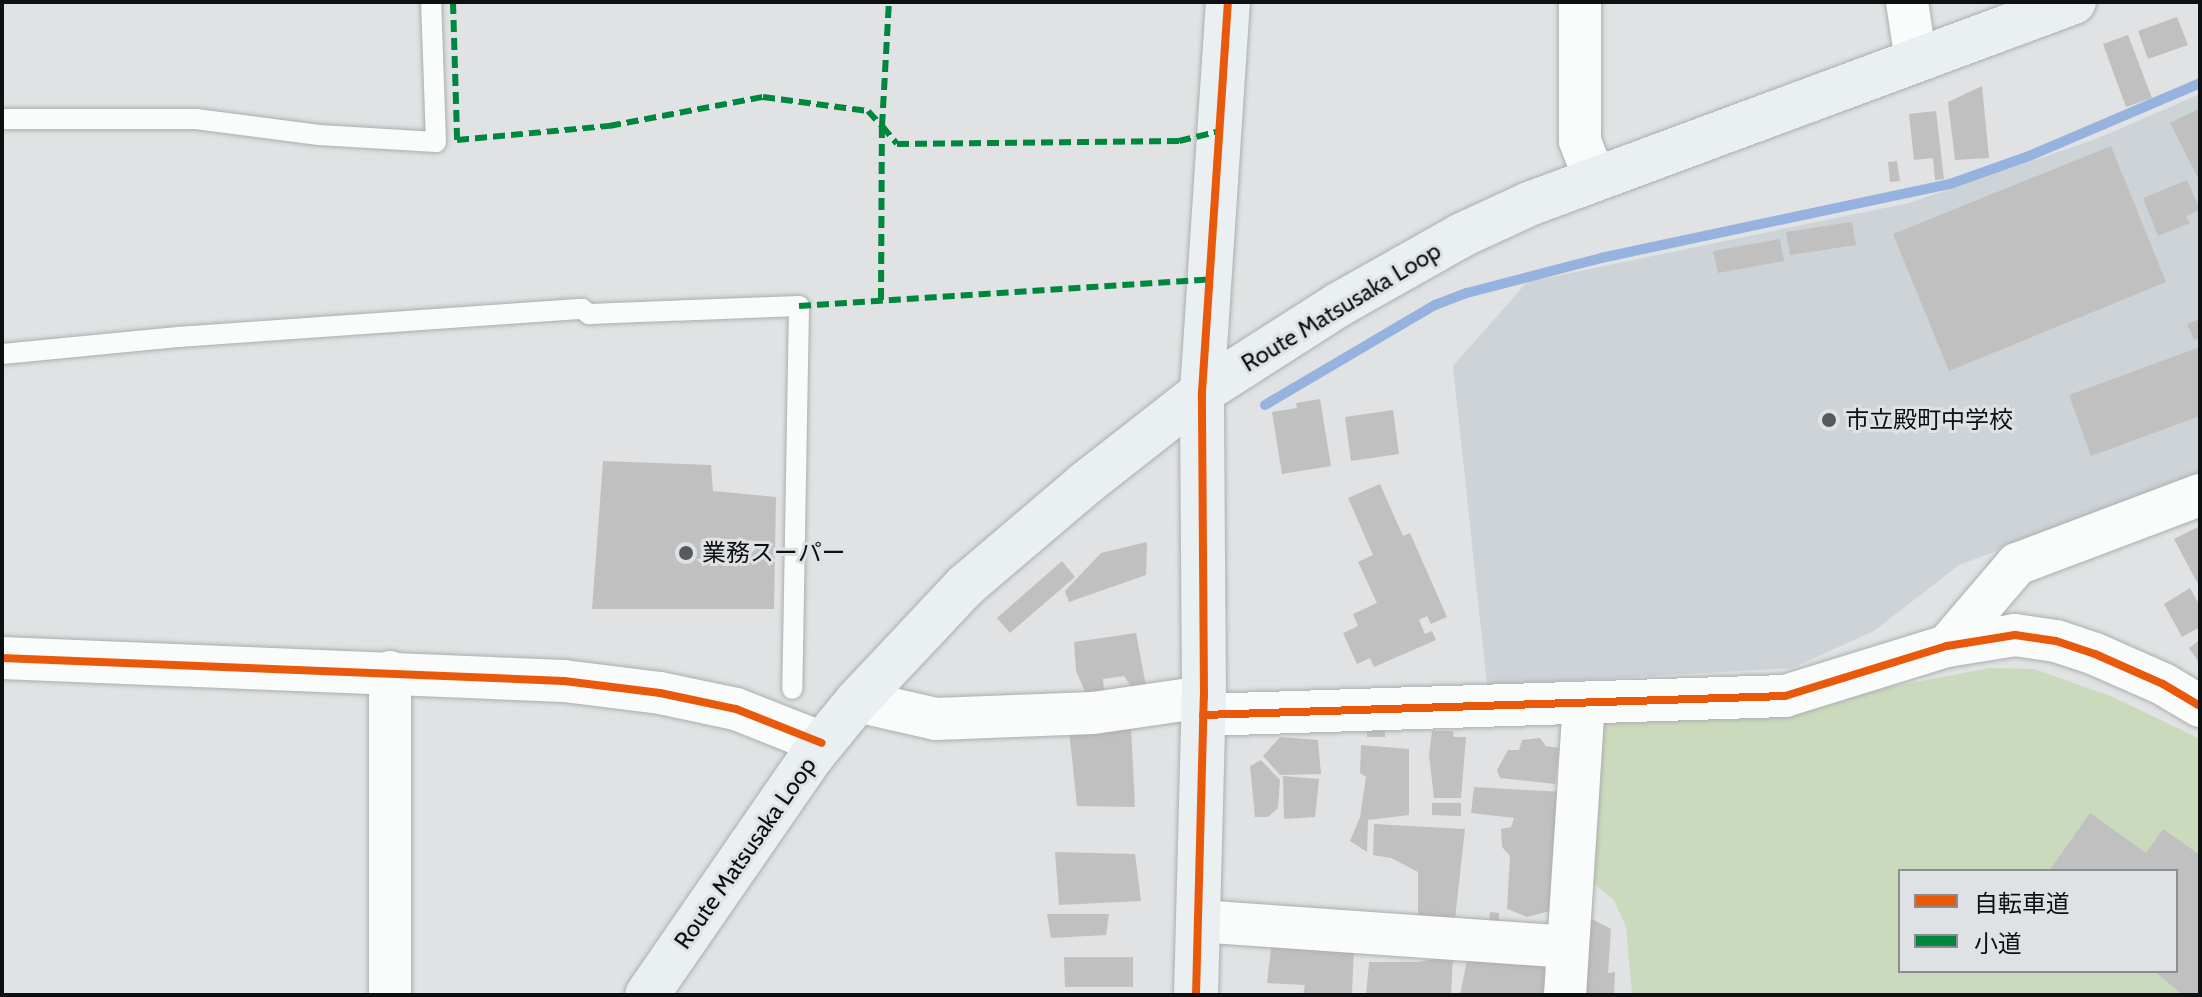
<!DOCTYPE html>
<meta charset="utf-8">
<style>
body{margin:0}
#map{position:relative;width:2202px;height:997px;overflow:hidden;background:#e0e2e3;font-family:Cabin,"Noto Sans JP",sans-serif}
div>[style]{position:absolute}
[style*='--x']{left:calc(var(--x)*1px);top:calc(var(--y)*1px);width:calc(var(--w)*1px);rotate:calc(var(--a)*1deg)}
.built>*{inset:0;background:#cdd3d7}
.green>*{inset:0;background:#cbdabc}
.stream>*{height:10px;margin:-5px;padding:0 5px;transform-origin:5px;border-radius:5px;background:#96b2de}
.building>*{inset:0;background:#c0c0c0}
.roads{filter:drop-shadow(0 0 2px #acaeae) drop-shadow(0 0 2px #acaeae)}
.lane>*{height:20px;margin:-10px;padding:0 10px;transform-origin:10px;border-radius:10px;background:#fafbfb}
.street>*{height:42px;margin:-21px;padding:0 21px;transform-origin:21px;border-radius:21px;background:#fafbfb}
.secondary>*{height:44px;margin:-22px;padding:0 22px;transform-origin:22px;border-radius:22px;background:#eaeff1}
.quiet>*{height:6px;margin-top:-3px;transform-origin:0;background:repeating-linear-gradient(90deg,#00873e 0 12px,transparent 0 18px)}
.cycleway>*{height:8px;margin:-4px;padding:0 4px;transform-origin:4px;border-radius:4px;background:#e8590c}
.dots>*{width:22px;height:22px;translate:-50% -50%;box-sizing:border-box;border:4px solid #dfe2e4;border-radius:50%}
span{translate:-50% -50%;white-space:nowrap;text-align:center;line-height:1.15;-webkit-text-stroke:6px #dfe2e4;paint-order:stroke}
.street-label{font-size:24px;color:#0e0f10}
.poi-label{font-size:24px;color:#0e0f10}
.left{translate:0 -50%;text-align:left}
.frame{position:absolute;inset:0;border:4px solid #0e0f10;pointer-events:none}
.legend{position:absolute;left:1898px;top:869px;width:280px;height:104px;box-sizing:border-box;background:#dfe2e4;border:2px solid #8b8e8f;margin:0;padding:10px 14px;list-style:none;font-size:24px;color:#0e0f10}
.legend li{display:flex;align-items:center;gap:16px;height:40px}
.legend b{width:40px;border:2px solid #8b8e8f}
</style>
<div id="map">
<div class="built">
<div style="clip-path:polygon(2200px 94px,2200px 474px,1959px 565px,1874px 631px,1792px 668px,1487px 685px,1453px 366px,1527px 282px,1909px 203px,2096px 139px)"></div>
</div>
<div class="green">
<div style="clip-path:polygon(evenodd,1989px 668px,2034px 669px,2113px 697px,2200px 739px,2200px 995px,1632px 995px,1626px 927px,1614px 900px,1589px 879px,1594px 728px,1605px 718px,1793px 706px,1989px 668px,1900px 871px,2176px 871px,2176px 971px,1900px 971px,1900px 871px)"></div>
</div>
<div class="stream">
<div style="--x:1265;--y:405;--w:197;--a:-30.5"></div>
<div style="--x:1435;--y:305;--w:34;--a:-21"></div>
<div style="--x:1467;--y:293;--w:138;--a:-14.6"></div>
<div style="--x:1601;--y:258;--w:357;--a:-12"></div>
<div style="--x:1950;--y:184;--w:84;--a:-19.5"></div>
<div style="--x:2029;--y:156;--w:186;--a:-23.1"></div>
</div>
<div class="building">
<div style="clip-path:polygon(2177px 17px,2188px 45px,2148px 59px,2138px 31px)"></div>
<div style="clip-path:polygon(2128px 35px,2152px 98px,2126px 107px,2103px 44px)"></div>
<div style="clip-path:polygon(1982px 86px,1989px 158px,1955px 160px,1948px 102px)"></div>
<div style="clip-path:polygon(2200px 108px,2200px 182px,2170px 123px)"></div>
<div style="clip-path:polygon(1936px 111px,1944px 179px,1935px 180px,1933px 158px,1914px 160px,1909px 114px)"></div>
<div style="clip-path:polygon(2111px 146px,2166px 282px,1949px 371px,1893px 234px)"></div>
<div style="clip-path:polygon(1897px 161px,1900px 181px,1890px 182px,1888px 162px)"></div>
<div style="clip-path:polygon(2187px 180px,2200px 210px,2186px 216px,2190px 223px,2158px 236px,2143px 198px)"></div>
<div style="clip-path:polygon(1852px 222px,1856px 245px,1790px 255px,1786px 232px)"></div>
<div style="clip-path:polygon(1780px 239px,1784px 261px,1718px 273px,1713px 251px)"></div>
<div style="clip-path:polygon(2200px 319px,2200px 338px,2194px 340px,2187px 324px)"></div>
<div style="clip-path:polygon(2200px 347px,2200px 416px,2091px 456px,2069px 395px)"></div>
<div style="clip-path:polygon(1320px 399px,1331px 466px,1282px 474px,1272px 412px,1297px 408px,1296px 403px)"></div>
<div style="clip-path:polygon(1393px 410px,1399px 454px,1351px 461px,1345px 417px)"></div>
<div style="clip-path:polygon(603px 461px,711px 465px,713px 491px,776px 497px,774px 609px,592px 609px)"></div>
<div style="clip-path:polygon(1380px 484px,1403px 536px,1410px 533px,1447px 617px,1431px 624px,1427px 616px,1419px 620px,1425px 634px,1432px 631px,1436px 640px,1374px 667px,1370px 658px,1357px 664px,1343px 633px,1358px 626px,1353px 614px,1377px 603px,1358px 562px,1373px 555px,1348px 498px)"></div>
<div style="clip-path:polygon(2200px 526px,2200px 588px,2174px 539px)"></div>
<div style="clip-path:polygon(1147px 542px,1146px 575px,1069px 602px,1065px 591px,1101px 553px)"></div>
<div style="clip-path:polygon(1062px 561px,1075px 577px,1010px 633px,997px 618px)"></div>
<div style="clip-path:polygon(2190px 588px,2200px 606px,2200px 627px,2182px 637px,2164px 604px)"></div>
<div style="clip-path:polygon(1136px 633px,1146px 686px,1131px 686px,1124px 676px,1103px 679px,1104px 691px,1086px 694px,1076px 671px,1074px 642px)"></div>
<div style="clip-path:polygon(2200px 640px,2200px 664px,2189px 648px)"></div>
<div style="clip-path:polygon(1131px 727px,1135px 807px,1077px 806px,1069px 730px)"></div>
<div style="clip-path:polygon(1367px 731px,1385px 731px,1385px 737px,1367px 737px)"></div>
<div style="clip-path:polygon(1432px 731px,1453px 731px,1454px 737px,1466px 737px,1461px 798px,1434px 798px,1429px 755px)"></div>
<div style="clip-path:polygon(1280px 737px,1318px 740px,1321px 774px,1280px 775px,1263px 756px)"></div>
<div style="clip-path:polygon(1540px 738px,1546px 746px,1559px 748px,1555px 784px,1500px 778px,1497px 770px,1508px 750px,1519px 750px,1522px 740px)"></div>
<div style="clip-path:polygon(1361px 745px,1409px 749px,1409px 815px,1368px 820px,1367px 852px,1350px 841px,1360px 817px,1366px 777px,1360px 773px)"></div>
<div style="clip-path:polygon(1261px 760px,1280px 780px,1278px 808px,1268px 817px,1255px 817px,1250px 766px)"></div>
<div style="clip-path:polygon(1283px 776px,1319px 779px,1315px 817px,1284px 819px)"></div>
<div style="clip-path:polygon(1474px 787px,1562px 792px,1550px 911px,1527px 917px,1507px 909px,1510px 856px,1502px 847px,1501px 829px,1511px 827px,1514px 818px,1471px 813px)"></div>
<div style="clip-path:polygon(1432px 803px,1461px 803px,1461px 816px,1432px 815px)"></div>
<div style="clip-path:polygon(2090px 813px,2146px 853px,2163px 829px,2200px 855px,2200px 995px,2183px 995px,2154px 971px,2176px 971px,2176px 871px,2049px 871px)"></div>
<div style="clip-path:polygon(1374px 824px,1465px 829px,1455px 919px,1418px 920px,1418px 872px,1391px 858px,1373px 855px)"></div>
<div style="clip-path:polygon(1055px 852px,1135px 854px,1141px 901px,1059px 905px)"></div>
<div style="clip-path:polygon(1490px 912px,1499px 913px,1499px 925px,1489px 924px)"></div>
<div style="clip-path:polygon(1047px 914px,1109px 914px,1106px 935px,1051px 938px)"></div>
<div style="clip-path:polygon(1585px 919px,1594px 920px,1611px 929px,1608px 973px,1615px 972px,1614px 995px,1581px 995px)"></div>
<div style="clip-path:polygon(1272px 940px,1354px 946px,1352px 995px,1303px 995px,1305px 985px,1267px 983px)"></div>
<div style="clip-path:polygon(1468px 955px,1519px 956px,1559px 974px,1556px 995px,1460px 995px)"></div>
<div style="clip-path:polygon(1453px 956px,1451px 995px,1366px 995px,1369px 962px,1418px 962px)"></div>
<div style="clip-path:polygon(1064px 957px,1133px 957px,1133px 987px,1065px 987px)"></div>
</div>
<div class="roads">
<div class="lane">
<div style="--x:2;--y:119;--w:194;--a:0"></div>
<div style="--x:196;--y:119;--w:124;--a:7.4"></div>
<div style="--x:319;--y:135;--w:117;--a:3.4"></div>
<div style="--x:436;--y:142;--w:140;--a:-92"></div>
<div style="--x:2;--y:354;--w:177;--a:-5.5"></div>
<div style="--x:178;--y:337;--w:405;--a:-4"></div>
<div style="--x:582;--y:309;--w:9;--a:36"></div>
<div style="--x:589;--y:314;--w:210;--a:-2.2"></div>
<div style="--x:799;--y:306;--w:383;--a:91"></div>
</div>
<div class="street">
<div style="--x:1580;--y:2;--w:139;--a:90"></div>
<div style="--x:1580;--y:141;--w:40;--a:69"></div>
<div style="--x:1907;--y:2;--w:60;--a:81.3"></div>
<div style="--x:1947;--y:646;--w:108;--a:-49.5"></div>
<div style="--x:2017;--y:564;--w:196;--a:-20.7"></div>
<div style="--x:2;--y:658;--w:562;--a:2.34"></div>
<div style="--x:564;--y:681;--w:97;--a:7.1"></div>
<div style="--x:660;--y:693;--w:78;--a:11.9"></div>
<div style="--x:736;--y:709;--w:92;--a:21.6"></div>
<div style="--x:390;--y:672;--w:323;--a:90"></div>
<div style="--x:857;--y:701;--w:81;--a:12.8"></div>
<div style="--x:936;--y:719;--w:157;--a:-2.2"></div>
<div style="--x:1093;--y:713;--w:112;--a:-8.2"></div>
<div style="--x:1203;--y:715;--w:582;--a:-1.87"></div>
<div style="--x:1785;--y:696;--w:170;--a:-17.2"></div>
<div style="--x:1947;--y:646;--w:69;--a:-9.2"></div>
<div style="--x:2015;--y:635;--w:41;--a:8.3"></div>
<div style="--x:2056;--y:641;--w:41;--a:18.4"></div>
<div style="--x:2095;--y:654;--w:74;--a:23.8"></div>
<div style="--x:2163;--y:684;--w:43;--a:30.7"></div>
<div style="--x:1198;--y:921;--w:369;--a:4"></div>
<div style="--x:1565;--y:995;--w:291;--a:-86.3"></div>
</div>
<div class="secondary">
<div style="--x:647;--y:995;--w:290;--a:-55.4"></div>
<div style="--x:812;--y:756;--w:71;--a:-50.7"></div>
<div style="--x:857;--y:701;--w:158;--a:-46.8"></div>
<div style="--x:965;--y:586;--w:159;--a:-40.4"></div>
<div style="--x:1086;--y:483;--w:147;--a:-38.1"></div>
<div style="--x:1202;--y:392;--w:161;--a:-32.6"></div>
<div style="--x:1338;--y:305;--w:142;--a:-29.4"></div>
<div style="--x:1462;--y:235;--w:74;--a:-24.8"></div>
<div style="--x:1529;--y:204;--w:581;--a:-20.34"></div>
<div style="--x:1196;--y:995;--w:298;--a:-88.5"></div>
<div style="--x:1204;--y:697;--w:305;--a:-90.4"></div>
<div style="--x:1202;--y:392;--w:391;--a:-86.2"></div>
</div>
</div>
<div class="quiet">
<div style="--x:453;--y:2;--w:138;--a:88.3"></div>
<div style="--x:457;--y:140;--w:153;--a:-5.3"></div>
<div style="--x:609;--y:126;--w:157;--a:-10.7"></div>
<div style="--x:763;--y:97;--w:106;--a:7.6"></div>
<div style="--x:868;--y:111;--w:21;--a:47"></div>
<div style="--x:882;--y:126;--w:124;--a:-86.8"></div>
<div style="--x:881;--y:300;--w:174;--a:-89.7"></div>
<div style="--x:882;--y:126;--w:23;--a:50"></div>
<div style="--x:897;--y:144;--w:282;--a:-0.6"></div>
<div style="--x:1179;--y:141;--w:42;--a:-13.7"></div>
<div style="--x:799;--y:306;--w:414;--a:-3.7"></div>
</div>
<div class="cycleway">
<div style="--x:2;--y:658;--w:562;--a:2.34"></div>
<div style="--x:564;--y:681;--w:97;--a:7.1"></div>
<div style="--x:660;--y:693;--w:78;--a:11.9"></div>
<div style="--x:736;--y:709;--w:92;--a:21.6"></div>
<div style="--x:1203;--y:715;--w:582;--a:-1.87"></div>
<div style="--x:1785;--y:696;--w:170;--a:-17.2"></div>
<div style="--x:1947;--y:646;--w:69;--a:-9.2"></div>
<div style="--x:2015;--y:635;--w:41;--a:8.3"></div>
<div style="--x:2056;--y:641;--w:41;--a:18.4"></div>
<div style="--x:2095;--y:654;--w:74;--a:23.8"></div>
<div style="--x:2163;--y:684;--w:43;--a:30.7"></div>
<div style="--x:1196;--y:995;--w:298;--a:-88.5"></div>
<div style="--x:1204;--y:697;--w:305;--a:-90.4"></div>
<div style="--x:1202;--y:392;--w:391;--a:-86.2"></div>
</div>
<div class="dots">
<div style="left:1829px;top:420px;background:#58595a"></div>
<div style="left:686px;top:553px;background:#58595a"></div>
</div>
<div class="street-label">
<span style="left:1341px;top:307px;rotate:-31deg">Route Matsusaka Loop</span>
<span style="left:745px;top:853px;rotate:-55deg">Route Matsusaka Loop</span>
</div>
<div class="poi-label">
<span class="left" style="left:1845px;top:420px">市立殿町中学校</span>
<span class="left" style="left:702px;top:553px">業務スーパー</span>
</div>
<div class="frame"></div>
<ul class="legend">
<li><b style="height:10px;background:#e8590c"></b>自転車道</li>
<li><b style="height:10px;background:#00873e"></b>小道</li>
</ul>
</div>
